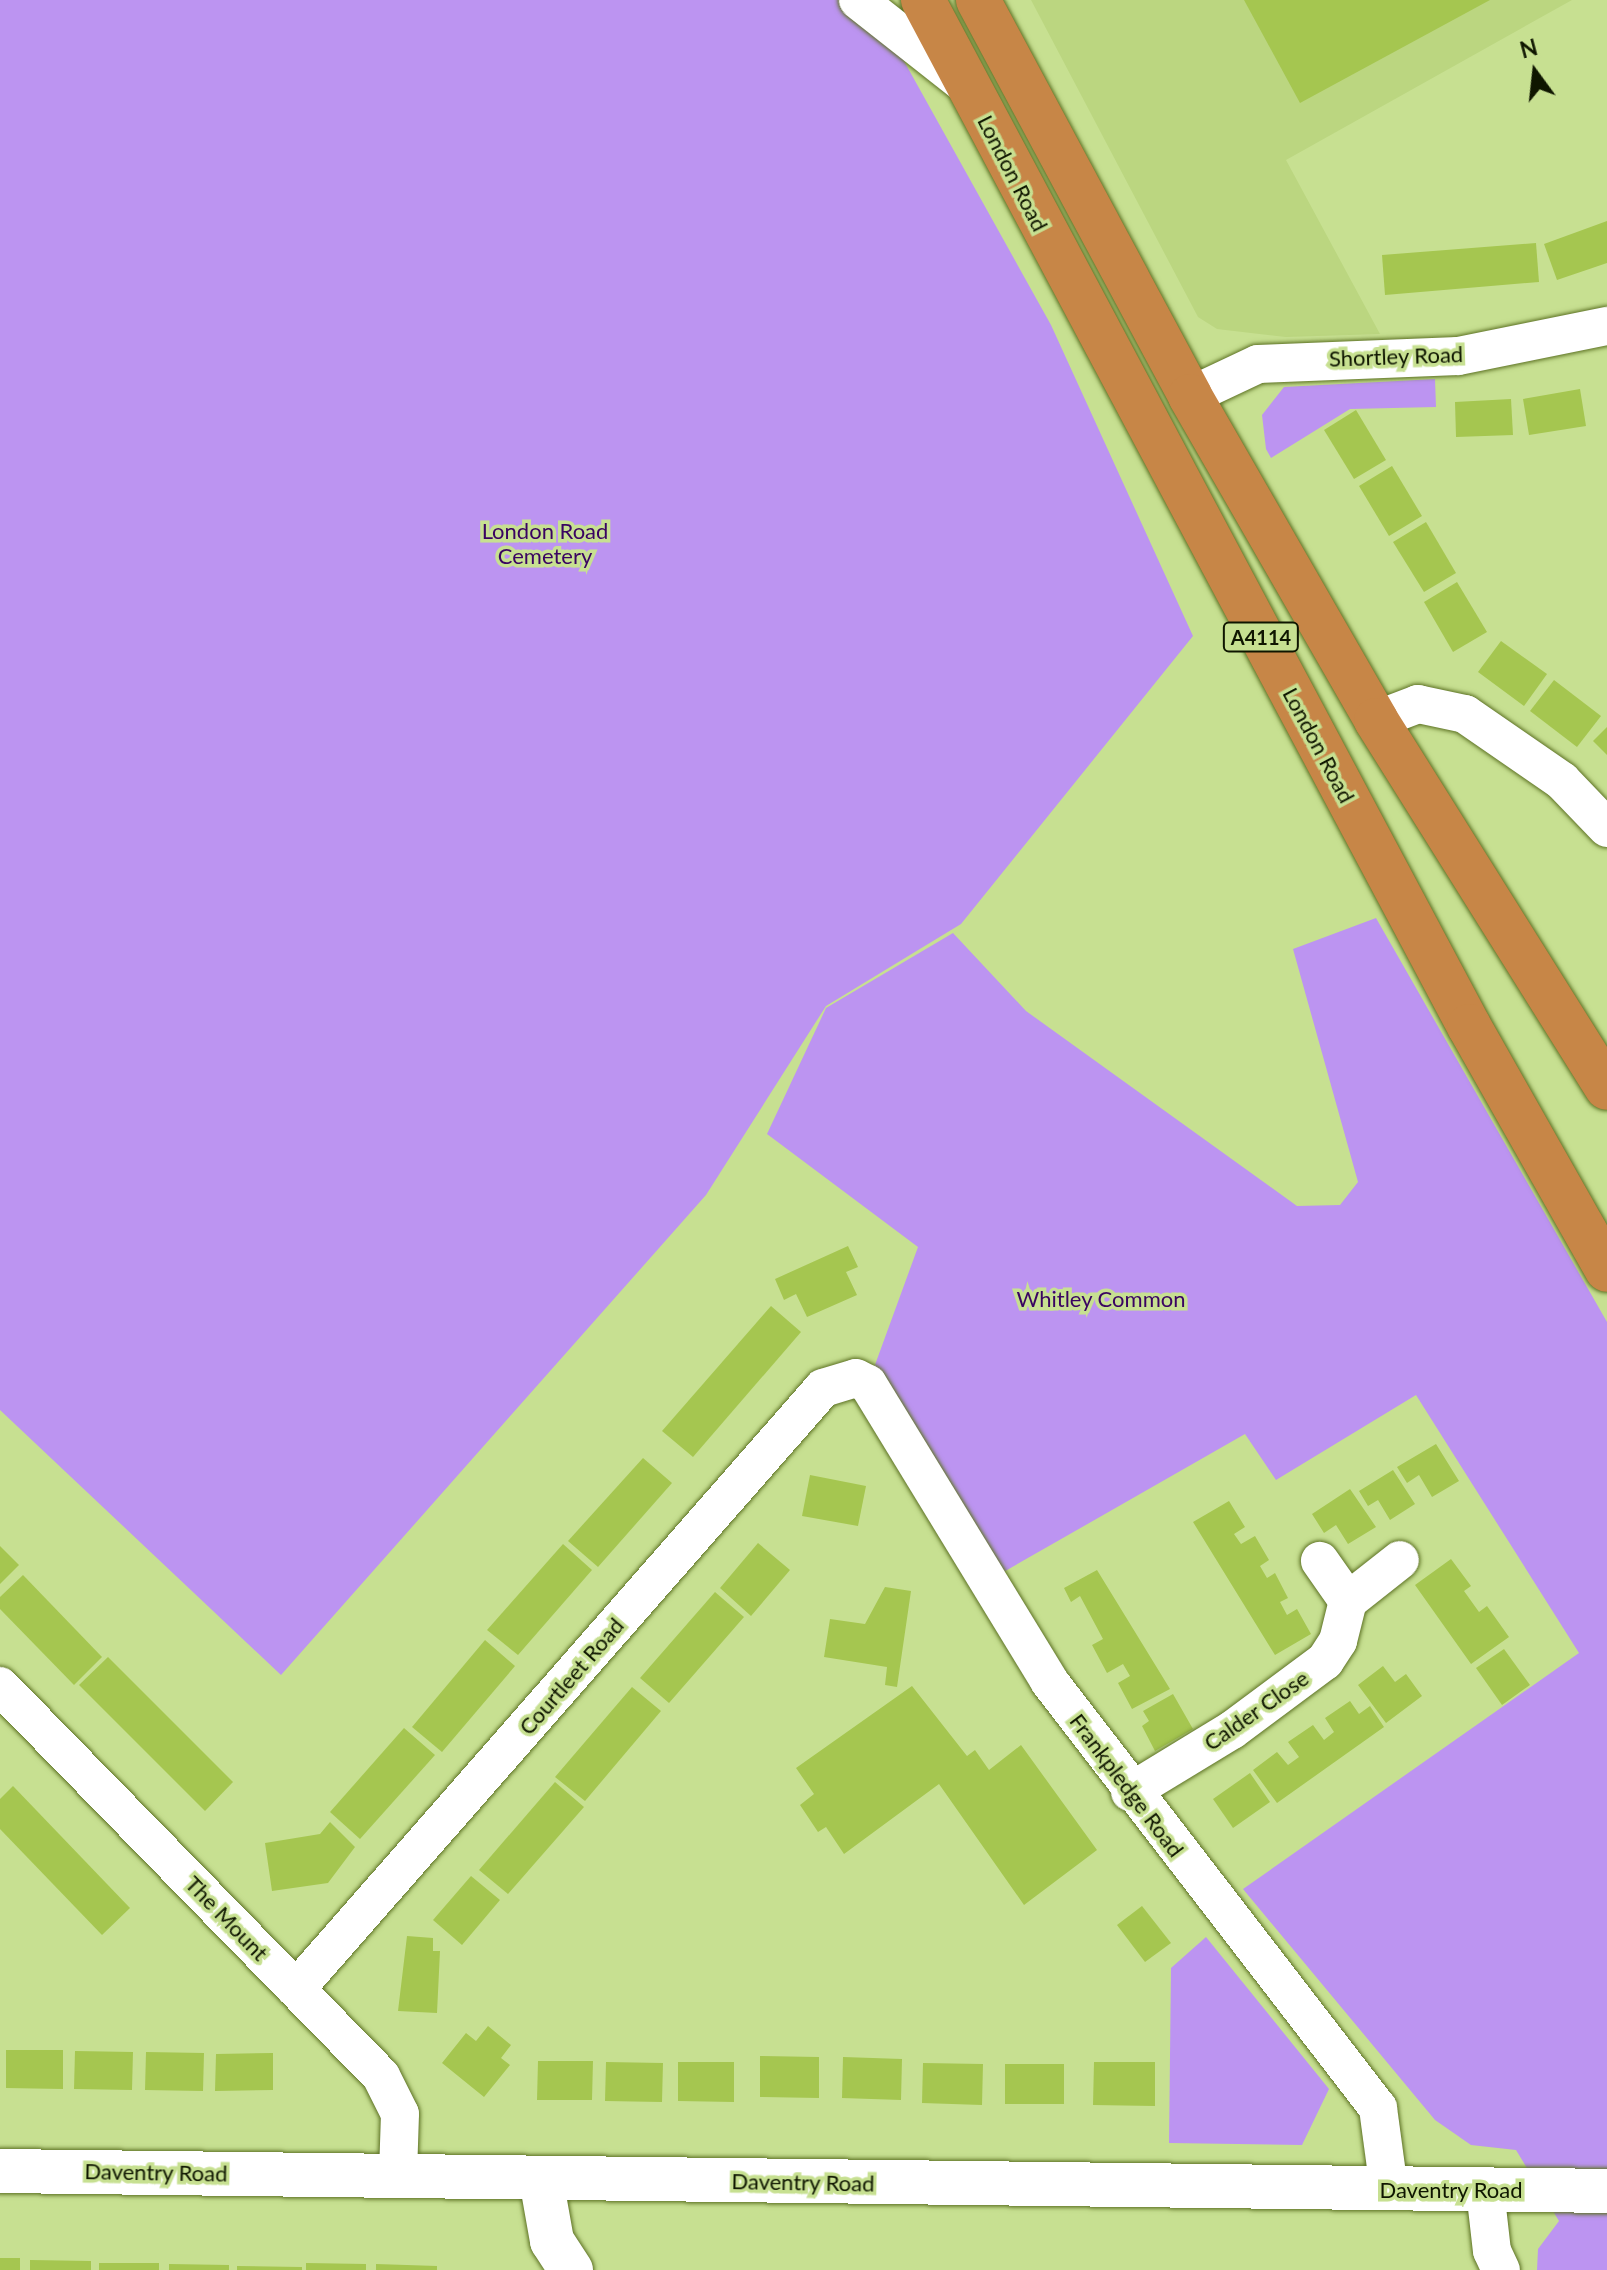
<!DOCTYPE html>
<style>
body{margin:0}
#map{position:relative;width:1607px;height:2270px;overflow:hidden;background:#c7e091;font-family:Lato,sans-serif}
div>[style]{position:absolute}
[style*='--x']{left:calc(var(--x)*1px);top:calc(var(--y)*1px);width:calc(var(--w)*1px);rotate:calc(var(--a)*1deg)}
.built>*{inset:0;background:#bbd680}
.green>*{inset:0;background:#bc94f1}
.building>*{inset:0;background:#a5c650}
.roads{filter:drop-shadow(0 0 2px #5d7224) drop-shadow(0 0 2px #5d7224)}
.street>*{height:38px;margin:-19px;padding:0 19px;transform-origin:19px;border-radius:19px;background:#fff}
.secondary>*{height:44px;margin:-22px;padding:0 22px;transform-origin:22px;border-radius:22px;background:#fff}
.highway>*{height:44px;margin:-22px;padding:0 22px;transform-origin:22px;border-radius:22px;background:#c78647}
span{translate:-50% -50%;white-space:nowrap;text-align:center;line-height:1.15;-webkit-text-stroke:7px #c7e091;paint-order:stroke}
.shield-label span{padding:2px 6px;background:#c7e091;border:2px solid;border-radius:6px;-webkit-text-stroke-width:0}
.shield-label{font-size:20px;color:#0f1600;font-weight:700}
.street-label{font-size:22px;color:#0f1600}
.park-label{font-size:22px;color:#390361}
.north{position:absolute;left:1495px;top:32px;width:80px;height:80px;-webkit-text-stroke:6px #c7e091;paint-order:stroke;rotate:345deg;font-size:22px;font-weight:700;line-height:32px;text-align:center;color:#0f1600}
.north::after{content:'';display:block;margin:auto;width:28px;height:36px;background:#0f1600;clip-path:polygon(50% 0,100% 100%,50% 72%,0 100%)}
</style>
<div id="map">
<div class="built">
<div style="clip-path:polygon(1031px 0,1572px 0,1286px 160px,1380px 334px,1286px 337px,1217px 329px,1198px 317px)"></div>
</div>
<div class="green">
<div style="clip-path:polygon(0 0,870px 0,1051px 325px,1193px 636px,961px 924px,826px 1006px,706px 1195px,281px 1675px,0 1410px)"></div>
<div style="clip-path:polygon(1435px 379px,1436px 407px,1350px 409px,1271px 458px,1266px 449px,1262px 415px,1284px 387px)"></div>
<div style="clip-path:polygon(1376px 918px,1607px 1322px,1607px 2270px,1537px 2270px,1538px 2249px,1559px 2221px,1516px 2150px,1471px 2145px,1435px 2120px,1243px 1889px,1579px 1653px,1416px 1395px,1276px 1480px,1245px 1434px,986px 1582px,868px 1384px,918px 1247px,767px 1134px,826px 1008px,953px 933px,1026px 1011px,1297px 1206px,1340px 1205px,1358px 1182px,1293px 949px)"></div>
<div style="clip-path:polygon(1206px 1937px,1329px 2089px,1302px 2145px,1169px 2143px,1171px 1968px)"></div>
</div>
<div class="building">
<div style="clip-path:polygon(1244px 0,1490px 0,1300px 103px)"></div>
<div style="clip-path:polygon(1607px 221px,1607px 263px,1557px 280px,1544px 244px)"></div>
<div style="clip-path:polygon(1536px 243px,1539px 282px,1385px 295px,1382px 255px)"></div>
<div style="clip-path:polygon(1580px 389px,1586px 426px,1529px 435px,1523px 399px)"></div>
<div style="clip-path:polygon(1511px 399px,1513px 435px,1456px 437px,1455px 402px)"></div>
<div style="clip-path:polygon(1356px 410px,1386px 460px,1354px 479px,1324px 430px)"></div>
<div style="clip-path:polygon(1392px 466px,1422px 516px,1389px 536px,1359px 486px)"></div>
<div style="clip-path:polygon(1426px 522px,1456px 573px,1424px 592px,1393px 542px)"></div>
<div style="clip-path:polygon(1457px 582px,1487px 632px,1453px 652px,1424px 602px)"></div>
<div style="clip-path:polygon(1501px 641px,1547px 674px,1524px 706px,1478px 672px)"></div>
<div style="clip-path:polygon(1554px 680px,1601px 716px,1577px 747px,1530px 711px)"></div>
<div style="clip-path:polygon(1607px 727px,1607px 755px,1593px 741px)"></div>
<div style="clip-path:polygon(848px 1246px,858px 1267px,846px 1272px,857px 1295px,807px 1317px,796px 1294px,784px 1300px,775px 1279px)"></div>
<div style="clip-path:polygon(771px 1306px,801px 1332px,693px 1457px,662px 1431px)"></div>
<div style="clip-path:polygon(1436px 1444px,1459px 1481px,1432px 1497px,1419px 1475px,1407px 1483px,1397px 1467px)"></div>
<div style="clip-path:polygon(643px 1458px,672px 1483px,598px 1567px,568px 1541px)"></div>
<div style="clip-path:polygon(1393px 1470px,1415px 1504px,1390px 1520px,1378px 1500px,1368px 1506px,1359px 1491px)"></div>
<div style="clip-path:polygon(810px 1475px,866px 1486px,858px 1526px,802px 1516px)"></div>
<div style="clip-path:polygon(1350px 1489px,1376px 1527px,1348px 1544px,1336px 1525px,1324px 1533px,1312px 1514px)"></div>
<div style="clip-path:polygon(1229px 1501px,1245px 1527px,1234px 1534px,1241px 1544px,1255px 1536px,1269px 1560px,1260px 1566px,1267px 1578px,1275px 1573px,1288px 1598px,1280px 1602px,1287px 1615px,1297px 1609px,1311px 1634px,1275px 1655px,1193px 1522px)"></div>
<div style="clip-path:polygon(758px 1543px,790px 1570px,751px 1616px,720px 1588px)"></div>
<div style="clip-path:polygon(563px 1544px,592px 1570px,518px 1655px,487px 1630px)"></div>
<div style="clip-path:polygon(0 1546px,19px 1565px,0 1584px)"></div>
<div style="clip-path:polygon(1451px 1559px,1471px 1586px,1464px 1591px,1479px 1612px,1487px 1606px,1509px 1637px,1471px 1664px,1415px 1585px)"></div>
<div style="clip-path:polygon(1097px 1570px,1170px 1689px,1132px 1709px,1118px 1683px,1130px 1676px,1123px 1664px,1107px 1673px,1092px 1645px,1103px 1639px,1080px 1596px,1071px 1602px,1064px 1588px)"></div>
<div style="clip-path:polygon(23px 1575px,102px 1657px,74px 1685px,0 1609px,0 1597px)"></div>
<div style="clip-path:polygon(885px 1587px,911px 1591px,897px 1687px,885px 1685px,887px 1667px,824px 1657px,830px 1619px,865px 1624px)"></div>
<div style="clip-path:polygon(715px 1592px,744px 1617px,669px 1703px,640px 1678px)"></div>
<div style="clip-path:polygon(485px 1640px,515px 1666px,442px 1752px,412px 1727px)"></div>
<div style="clip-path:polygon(1504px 1649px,1530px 1685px,1502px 1705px,1476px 1668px)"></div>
<div style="clip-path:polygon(108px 1657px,233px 1782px,205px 1811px,79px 1685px)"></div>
<div style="clip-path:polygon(1383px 1666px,1395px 1682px,1406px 1674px,1422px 1696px,1386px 1723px,1358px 1685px)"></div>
<div style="clip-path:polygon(912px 1686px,967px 1756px,975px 1750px,989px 1770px,1021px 1745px,1097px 1850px,1024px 1905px,939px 1784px,844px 1854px,826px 1827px,818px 1832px,800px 1805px,814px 1794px,796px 1768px)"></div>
<div style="clip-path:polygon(632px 1687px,661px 1711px,585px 1801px,555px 1777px)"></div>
<div style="clip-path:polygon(1173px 1694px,1193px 1729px,1155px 1751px,1142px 1726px,1149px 1721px,1143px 1711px)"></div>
<div style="clip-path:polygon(1350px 1701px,1359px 1714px,1370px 1706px,1384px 1727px,1277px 1803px,1253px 1770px,1277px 1752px,1288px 1765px,1299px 1757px,1288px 1742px,1313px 1725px,1324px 1740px,1334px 1732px,1325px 1718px)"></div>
<div style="clip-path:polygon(404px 1728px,435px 1755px,360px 1839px,330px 1812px)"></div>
<div style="clip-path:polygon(1250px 1773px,1270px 1802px,1233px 1828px,1213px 1799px)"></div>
<div style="clip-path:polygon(555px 1782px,584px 1807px,508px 1894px,479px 1870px)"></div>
<div style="clip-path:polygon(13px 1786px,130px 1908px,102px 1935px,0 1829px,0 1799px)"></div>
<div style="clip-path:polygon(330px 1822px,355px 1847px,328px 1883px,272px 1891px,265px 1843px,320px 1834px)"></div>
<div style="clip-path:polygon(471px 1876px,500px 1900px,462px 1945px,433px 1920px)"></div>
<div style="clip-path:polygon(1142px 1906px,1171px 1943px,1145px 1962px,1117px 1925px)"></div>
<div style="clip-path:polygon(407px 1936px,433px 1938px,433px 1951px,440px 1951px,437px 2013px,398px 2011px)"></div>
<div style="clip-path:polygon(488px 2026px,511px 2045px,501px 2058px,510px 2065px,484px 2097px,442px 2063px,466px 2033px,476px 2041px)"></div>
<div style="clip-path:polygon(6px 2050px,63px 2050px,63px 2089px,6px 2088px)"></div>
<div style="clip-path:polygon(75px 2051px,133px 2052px,132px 2090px,74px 2089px)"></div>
<div style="clip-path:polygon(146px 2052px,204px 2053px,203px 2091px,145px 2090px)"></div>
<div style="clip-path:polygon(273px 2053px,273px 2090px,215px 2091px,216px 2054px)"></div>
<div style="clip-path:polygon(760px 2056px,819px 2057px,819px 2098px,760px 2097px)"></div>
<div style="clip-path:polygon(843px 2057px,902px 2059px,901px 2100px,842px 2098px)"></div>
<div style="clip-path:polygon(538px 2061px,593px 2061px,592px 2100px,537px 2100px)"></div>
<div style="clip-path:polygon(606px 2062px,663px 2063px,662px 2102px,605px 2101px)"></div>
<div style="clip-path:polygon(678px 2062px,734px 2062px,734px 2102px,678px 2101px)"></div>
<div style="clip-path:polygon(1094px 2062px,1155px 2062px,1155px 2106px,1093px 2105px)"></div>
<div style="clip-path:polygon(923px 2063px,983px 2064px,982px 2105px,922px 2103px)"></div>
<div style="clip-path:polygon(1005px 2064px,1064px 2064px,1064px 2104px,1005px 2104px)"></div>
<div style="clip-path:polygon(0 2258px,20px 2258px,20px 2270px,0 2270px)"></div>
<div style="clip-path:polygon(30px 2260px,91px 2261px,91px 2270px,30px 2270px)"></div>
<div style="clip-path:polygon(99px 2263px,159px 2263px,159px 2270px,99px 2270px)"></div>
<div style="clip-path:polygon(306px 2263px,366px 2264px,366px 2270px,306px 2270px)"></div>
<div style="clip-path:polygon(169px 2264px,229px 2265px,229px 2270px,169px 2270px)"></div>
<div style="clip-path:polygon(376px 2264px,437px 2266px,437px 2270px,376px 2270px)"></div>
<div style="clip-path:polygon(237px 2266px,302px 2267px,302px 2270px,237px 2270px)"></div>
</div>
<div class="roads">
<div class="street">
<div style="--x:858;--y:0;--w:139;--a:38.3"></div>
<div style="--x:1190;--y:396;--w:75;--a:-25.2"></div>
<div style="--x:1258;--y:364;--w:200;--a:-2.3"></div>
<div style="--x:1458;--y:356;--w:152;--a:-11.4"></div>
<div style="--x:1376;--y:720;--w:45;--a:-20.9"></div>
<div style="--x:1418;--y:704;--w:48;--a:12"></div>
<div style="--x:1465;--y:714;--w:118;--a:34.6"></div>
<div style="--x:1562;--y:781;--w:65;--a:46.2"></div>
<div style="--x:1348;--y:1601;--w:66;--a:-38.3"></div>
<div style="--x:0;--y:1686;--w:545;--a:45.67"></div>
<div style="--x:381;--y:2076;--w:42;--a:63.4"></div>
<div style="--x:400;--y:2114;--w:61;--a:91.9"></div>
<div style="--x:1130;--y:1792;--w:119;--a:-31.3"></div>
<div style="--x:1232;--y:1730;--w:116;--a:-36.6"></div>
<div style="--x:1325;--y:1661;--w:24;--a:-57"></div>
<div style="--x:1338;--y:1641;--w:41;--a:-76"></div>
<div style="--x:1348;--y:1601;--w:49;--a:-125"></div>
<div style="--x:296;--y:1989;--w:799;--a:-48.75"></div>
<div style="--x:823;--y:1388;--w:34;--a:-17"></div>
<div style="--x:856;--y:1378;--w:13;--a:27"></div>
<div style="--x:868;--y:1384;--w:348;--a:58.6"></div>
<div style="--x:1049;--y:1681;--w:539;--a:52.39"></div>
<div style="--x:1378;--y:2108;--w:82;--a:82.3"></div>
<div style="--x:1485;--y:2190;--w:61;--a:83.5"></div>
<div style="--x:1492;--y:2251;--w:21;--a:65"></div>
</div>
<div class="secondary">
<div style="--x:0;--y:2171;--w:1607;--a:0.71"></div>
<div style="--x:541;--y:2179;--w:63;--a:79.9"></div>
<div style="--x:552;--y:2241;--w:35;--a:57"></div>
</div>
<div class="highway">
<div style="--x:923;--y:0;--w:1162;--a:61.98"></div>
<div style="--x:1469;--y:1026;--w:280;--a:60.5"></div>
<div style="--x:978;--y:0;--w:449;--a:61.8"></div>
<div style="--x:1190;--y:396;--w:374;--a:60.1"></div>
<div style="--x:1376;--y:720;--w:434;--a:57.9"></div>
</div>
</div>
<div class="shield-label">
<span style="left:1261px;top:637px">A4114</span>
</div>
<div class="street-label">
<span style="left:1013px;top:173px;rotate:63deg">London Road</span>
<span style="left:1396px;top:356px;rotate:-2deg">Shortley Road</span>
<span style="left:1319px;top:745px;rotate:62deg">London Road</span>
<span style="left:571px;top:1676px;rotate:-49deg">Courtleet Road</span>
<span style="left:1256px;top:1710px;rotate:-35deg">Calder Close</span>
<span style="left:1127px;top:1785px;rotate:53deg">Frankpledge Road</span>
<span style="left:227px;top:1918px;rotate:46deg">The Mount</span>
<span style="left:156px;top:2172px;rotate:1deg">Daventry Road</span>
<span style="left:803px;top:2182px;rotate:1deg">Daventry Road</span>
<span style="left:1451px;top:2190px">Daventry Road</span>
</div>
<div class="park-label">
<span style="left:545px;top:543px">London Road<br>Cemetery</span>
<span style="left:1101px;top:1299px">Whitley Common</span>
</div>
<div class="north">N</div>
</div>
